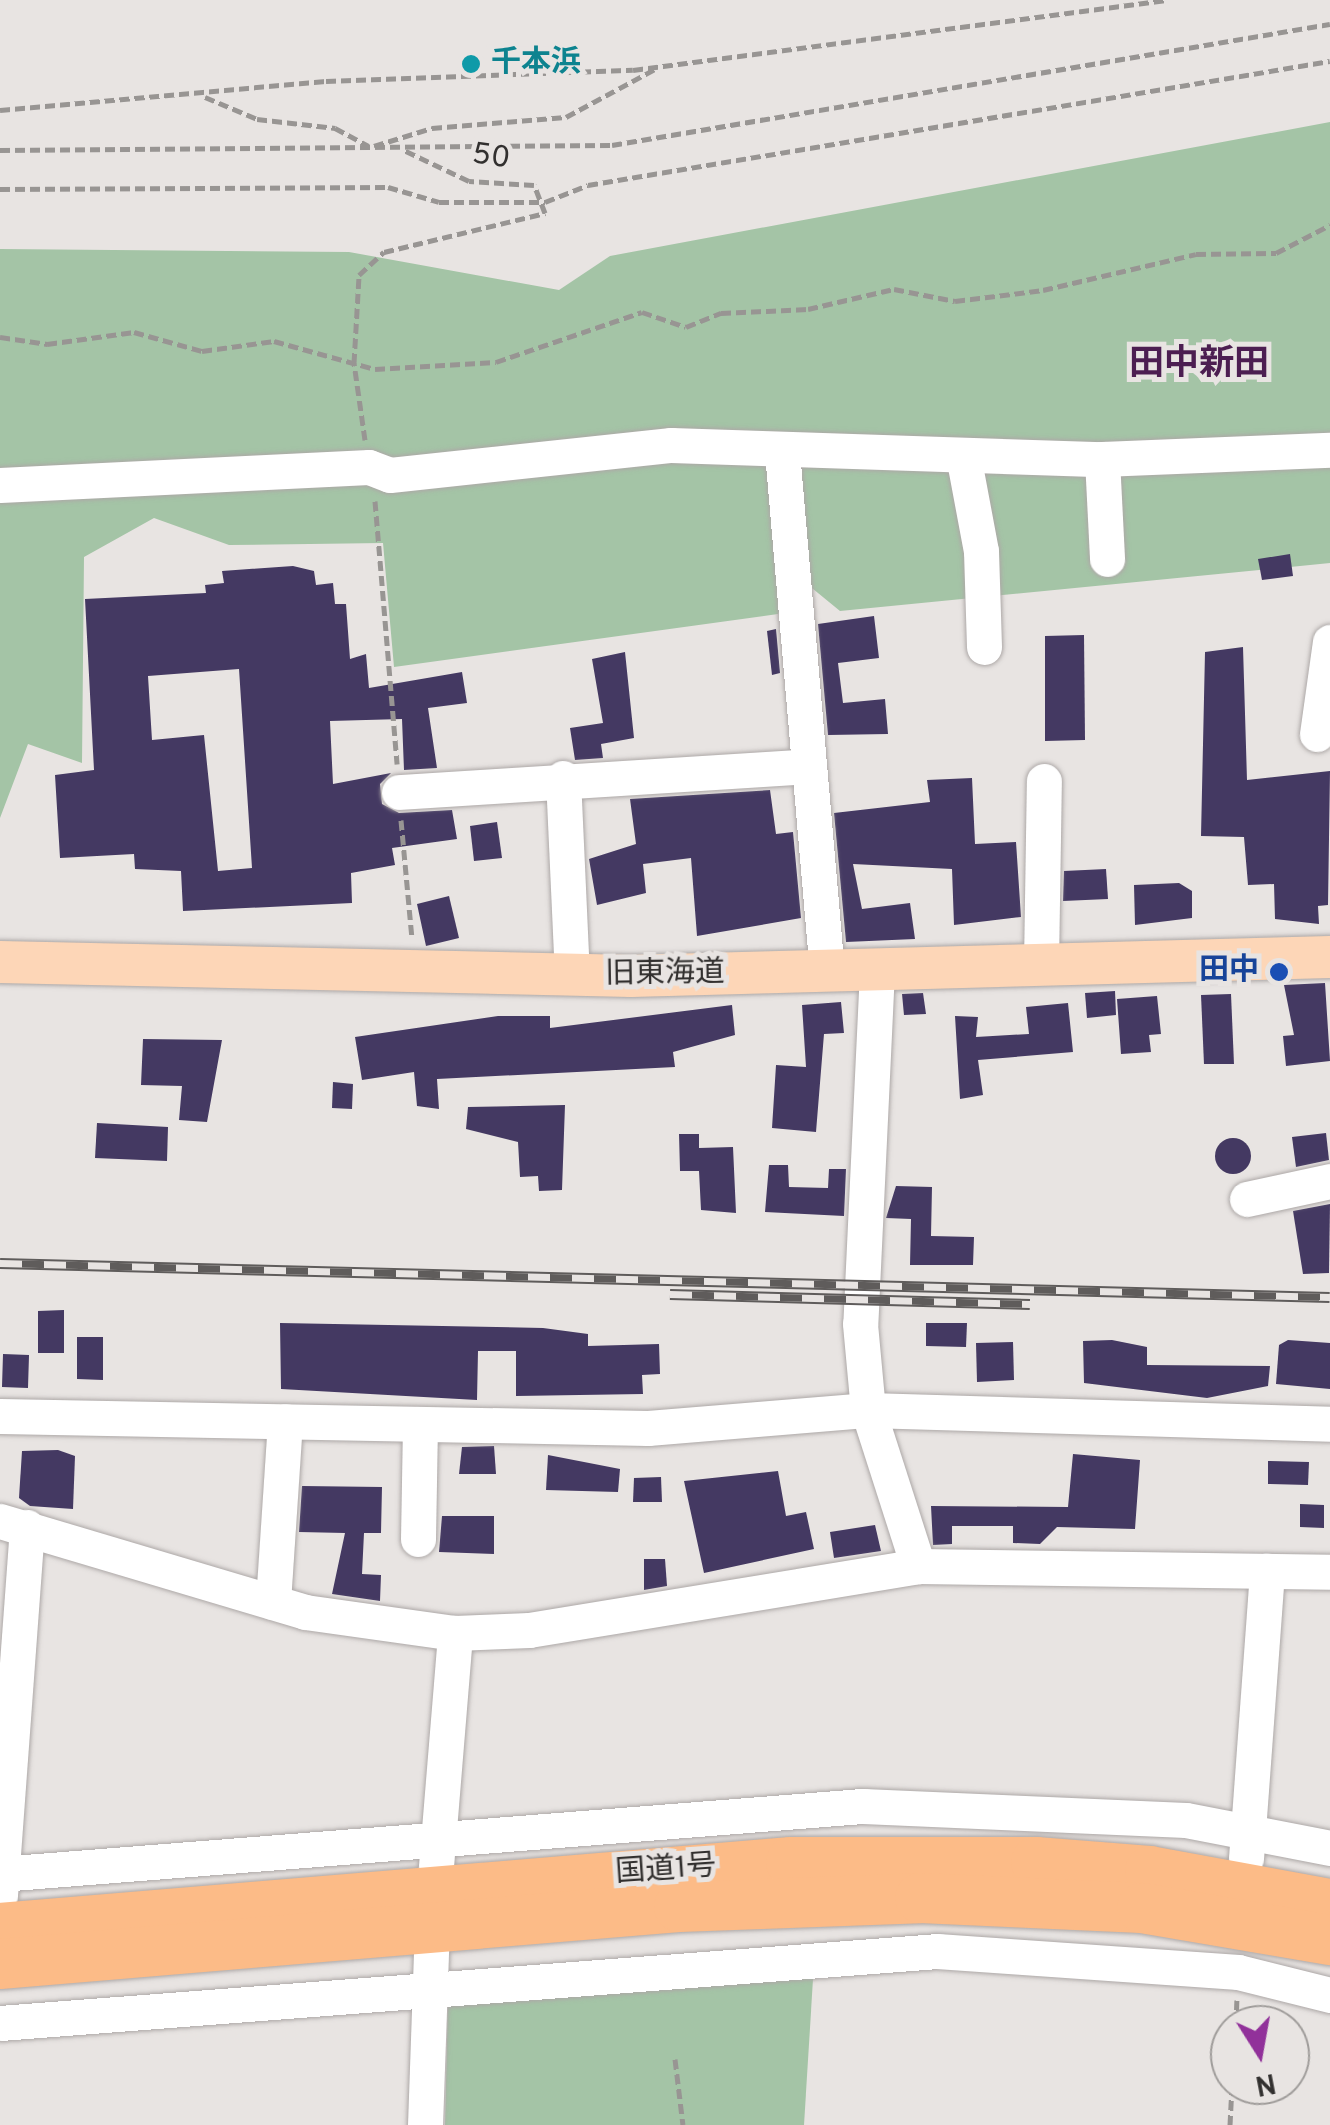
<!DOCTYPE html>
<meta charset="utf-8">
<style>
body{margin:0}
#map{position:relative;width:1330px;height:2125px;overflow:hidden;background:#e8e4e2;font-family:Overpass,"Noto Sans JP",sans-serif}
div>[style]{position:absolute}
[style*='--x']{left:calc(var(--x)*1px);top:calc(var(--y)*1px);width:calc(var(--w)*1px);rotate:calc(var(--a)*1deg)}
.green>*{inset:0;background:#a4c4a6}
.building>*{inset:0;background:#443962}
.round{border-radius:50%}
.path>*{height:5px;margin-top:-2.5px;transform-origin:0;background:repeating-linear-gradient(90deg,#989593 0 10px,transparent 0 15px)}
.roads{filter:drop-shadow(0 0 2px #ada8a7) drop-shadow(0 0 2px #ada8a7)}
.minor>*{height:35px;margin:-17.5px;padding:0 17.5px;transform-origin:17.5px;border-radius:17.5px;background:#fff}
.major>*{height:42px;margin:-21px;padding:0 21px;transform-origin:21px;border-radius:21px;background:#fdd6b7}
.highway>*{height:50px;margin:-25px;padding:0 25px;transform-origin:25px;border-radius:25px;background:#fcbb87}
.rail>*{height:11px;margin-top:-5.5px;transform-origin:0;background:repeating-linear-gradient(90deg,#e8e4e2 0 22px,#5f5c5b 0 44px);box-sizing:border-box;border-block:2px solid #5f5c5b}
.dots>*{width:28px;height:28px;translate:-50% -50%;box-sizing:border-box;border:5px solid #e8e4e2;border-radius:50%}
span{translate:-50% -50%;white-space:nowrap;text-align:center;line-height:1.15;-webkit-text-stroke:10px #e8e4e2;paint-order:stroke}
.culture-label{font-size:30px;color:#0d838f;font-weight:700}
.left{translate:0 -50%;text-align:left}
.street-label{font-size:30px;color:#32302f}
.transit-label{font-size:30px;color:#164399;font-weight:700}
.right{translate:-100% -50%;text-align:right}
.quarter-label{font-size:35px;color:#4c1e51;font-weight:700}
.north{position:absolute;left:1210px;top:2005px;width:100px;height:100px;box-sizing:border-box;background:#e8e4e2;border:2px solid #9f9c9a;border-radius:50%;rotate:169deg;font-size:28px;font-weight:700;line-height:40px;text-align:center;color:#32302f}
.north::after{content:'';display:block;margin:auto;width:35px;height:45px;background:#91319a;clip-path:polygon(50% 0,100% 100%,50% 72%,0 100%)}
</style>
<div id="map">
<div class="green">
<div style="clip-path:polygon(1330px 122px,1330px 563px,840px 611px,796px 575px,778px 614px,394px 667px,383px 543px,229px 545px,154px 518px,84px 557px,82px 763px,28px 744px,0 818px,0 249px,349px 252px,559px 290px,610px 256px)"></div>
<div style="clip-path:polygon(814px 1963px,804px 2125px,445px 2125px,448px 1997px)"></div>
</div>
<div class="building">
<div style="clip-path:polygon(1290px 554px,1293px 576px,1262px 580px,1258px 559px)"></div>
<div style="clip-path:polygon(evenodd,293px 566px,314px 571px,316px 585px,333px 583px,335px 604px,346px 604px,350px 659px,366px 654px,369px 688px,462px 672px,467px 703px,428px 708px,437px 768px,404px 770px,402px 719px,330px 721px,333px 784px,391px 773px,380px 784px,382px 804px,399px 813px,452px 810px,457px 839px,392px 848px,395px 865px,351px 873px,352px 903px,183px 911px,181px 871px,135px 869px,134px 854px,60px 858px,55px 775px,94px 770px,85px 599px,206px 593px,205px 585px,224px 583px,222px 571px,293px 566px,239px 669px,252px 868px,218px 871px,204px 735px,152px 740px,148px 676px,239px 669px)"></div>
<div style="clip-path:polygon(874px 616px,879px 658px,838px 663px,843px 703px,885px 699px,888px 734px,828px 735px,818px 624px)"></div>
<div style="clip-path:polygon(776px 629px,780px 673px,772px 675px,767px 631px)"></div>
<div style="clip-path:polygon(1084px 635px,1085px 740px,1045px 741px,1045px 636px)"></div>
<div style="clip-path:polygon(1243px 647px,1247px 780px,1330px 771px,1328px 905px,1318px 906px,1319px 924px,1275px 919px,1274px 884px,1248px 885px,1244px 837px,1201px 836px,1205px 652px)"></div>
<div style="clip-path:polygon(625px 652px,634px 738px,601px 744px,603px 758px,575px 760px,570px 728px,603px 723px,592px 659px)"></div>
<div style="clip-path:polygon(972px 778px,975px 844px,1016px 842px,1021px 917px,954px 925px,952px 869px,853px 864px,862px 909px,910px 903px,915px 939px,846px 942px,834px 813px,930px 802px,927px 780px)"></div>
<div style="clip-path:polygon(770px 790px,776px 834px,793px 832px,801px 918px,697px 936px,691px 858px,643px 864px,646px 893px,597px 905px,589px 859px,636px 844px,630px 799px)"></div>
<div style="clip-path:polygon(497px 822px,502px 858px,474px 861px,470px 826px)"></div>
<div style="clip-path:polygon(1106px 869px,1108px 899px,1063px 901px,1064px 871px)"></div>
<div style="clip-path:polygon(1179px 883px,1192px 891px,1192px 918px,1135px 925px,1134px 885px)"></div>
<div style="clip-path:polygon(449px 896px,459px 938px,426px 946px,417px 904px)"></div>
<div style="clip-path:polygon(1325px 983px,1330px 1061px,1286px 1066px,1283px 1036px,1294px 1035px,1284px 985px)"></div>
<div style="clip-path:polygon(1115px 991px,1116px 1015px,1087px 1018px,1085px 993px)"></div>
<div style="clip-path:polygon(923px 993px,926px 1014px,904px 1015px,902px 994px)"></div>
<div style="clip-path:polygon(1231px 994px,1234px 1064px,1204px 1064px,1201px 995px)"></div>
<div style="clip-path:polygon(1157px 996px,1161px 1034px,1149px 1035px,1151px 1052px,1121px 1054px,1117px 999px)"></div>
<div style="clip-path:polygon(841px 1002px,844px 1033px,824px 1034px,816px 1132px,772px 1128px,776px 1065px,806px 1067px,802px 1005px)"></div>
<div style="clip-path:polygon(1068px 1003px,1073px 1052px,978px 1060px,983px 1095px,960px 1099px,955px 1016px,978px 1017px,976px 1037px,1029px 1034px,1026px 1007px)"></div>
<div style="clip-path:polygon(732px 1005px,735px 1035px,673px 1052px,675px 1067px,437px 1079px,439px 1109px,417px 1106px,414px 1072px,362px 1080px,355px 1037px,498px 1016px,550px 1016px,550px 1028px)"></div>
<div style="clip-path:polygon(143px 1039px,222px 1040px,207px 1122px,179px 1120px,182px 1086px,141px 1085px)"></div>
<div style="clip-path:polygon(333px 1082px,353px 1084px,352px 1109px,332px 1108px)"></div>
<div style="clip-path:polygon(565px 1105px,562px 1190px,539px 1191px,538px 1176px,520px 1177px,518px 1142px,466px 1129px,468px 1107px)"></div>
<div style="clip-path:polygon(97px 1123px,168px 1127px,167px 1161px,95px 1158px)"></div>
<div style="clip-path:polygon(1326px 1133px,1329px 1160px,1296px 1167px,1292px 1137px)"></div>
<div style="clip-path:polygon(679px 1134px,699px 1134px,699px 1148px,733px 1147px,736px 1213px,701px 1210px,699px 1171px,680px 1171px)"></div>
<div class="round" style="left:1215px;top:1138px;width:36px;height:36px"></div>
<div style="clip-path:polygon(769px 1165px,788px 1165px,789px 1187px,828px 1188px,829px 1169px,846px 1169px,844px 1216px,765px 1212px)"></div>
<div style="clip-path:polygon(896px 1186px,932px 1187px,931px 1236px,974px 1237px,973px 1265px,910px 1265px,911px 1219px,886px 1218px)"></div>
<div style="clip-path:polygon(1330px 1204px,1329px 1273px,1303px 1274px,1293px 1211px)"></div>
<div style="clip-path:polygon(64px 1310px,64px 1353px,38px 1353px,38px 1311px)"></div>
<div style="clip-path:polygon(280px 1323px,543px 1328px,588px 1334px,588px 1346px,659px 1344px,660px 1374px,642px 1375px,643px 1394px,516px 1396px,516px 1351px,478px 1351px,477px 1400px,281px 1389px)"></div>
<div style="clip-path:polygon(926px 1323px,967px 1323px,966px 1347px,926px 1346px)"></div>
<div style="clip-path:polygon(77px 1337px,103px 1337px,103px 1380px,77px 1379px)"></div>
<div style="clip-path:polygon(1112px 1340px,1147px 1347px,1147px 1365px,1270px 1366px,1268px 1386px,1207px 1398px,1084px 1383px,1083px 1341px)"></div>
<div style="clip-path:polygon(1288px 1340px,1330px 1343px,1330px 1389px,1276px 1384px,1279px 1345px)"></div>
<div style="clip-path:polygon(1013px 1342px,1014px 1380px,977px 1382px,976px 1343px)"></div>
<div style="clip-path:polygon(3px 1354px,29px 1355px,28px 1388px,2px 1387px)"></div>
<div style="clip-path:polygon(494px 1446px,496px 1474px,459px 1474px,462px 1447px)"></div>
<div style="clip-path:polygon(58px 1450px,75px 1456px,73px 1509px,30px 1506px,19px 1498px,22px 1451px)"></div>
<div style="clip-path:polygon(1073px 1454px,1140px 1460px,1135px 1529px,1057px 1527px,1040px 1544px,1013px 1543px,1013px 1526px,952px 1526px,952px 1544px,933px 1545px,931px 1506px,1068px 1507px)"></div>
<div style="clip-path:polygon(548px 1455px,620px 1469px,618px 1492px,546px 1490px)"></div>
<div style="clip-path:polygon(1268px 1461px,1309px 1462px,1308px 1485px,1268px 1484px)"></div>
<div style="clip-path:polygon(778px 1471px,786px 1516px,806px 1512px,814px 1549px,704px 1573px,684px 1481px)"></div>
<div style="clip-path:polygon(661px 1477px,662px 1502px,633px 1502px,634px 1478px)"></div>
<div style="clip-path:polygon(302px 1486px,382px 1487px,381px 1533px,364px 1533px,362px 1574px,381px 1575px,380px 1601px,332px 1594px,345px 1533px,299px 1532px)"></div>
<div style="clip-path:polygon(1300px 1504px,1324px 1505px,1324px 1528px,1300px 1527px)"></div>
<div style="clip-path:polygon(442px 1516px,494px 1516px,494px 1554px,439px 1552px)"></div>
<div style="clip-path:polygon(875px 1525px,881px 1551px,834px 1558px,830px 1532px)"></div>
<div style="clip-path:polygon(644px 1559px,665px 1559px,667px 1586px,644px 1590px)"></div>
</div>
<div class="path">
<div style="--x:205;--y:97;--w:56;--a:22.9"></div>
<div style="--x:257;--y:119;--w:79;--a:6.6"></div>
<div style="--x:335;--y:128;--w:38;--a:28"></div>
<div style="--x:0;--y:110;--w:327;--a:-5.1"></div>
<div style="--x:326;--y:81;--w:307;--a:-2.1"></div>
<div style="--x:633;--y:70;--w:538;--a:-7.48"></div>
<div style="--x:374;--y:146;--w:61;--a:-17.2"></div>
<div style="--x:432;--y:128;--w:134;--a:-4.7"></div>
<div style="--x:566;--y:117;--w:103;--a:-28.3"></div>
<div style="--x:0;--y:150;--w:612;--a:-0.47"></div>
<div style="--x:612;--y:145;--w:728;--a:-9.57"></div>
<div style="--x:0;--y:189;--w:388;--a:-0.3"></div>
<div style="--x:388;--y:187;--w:53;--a:16.4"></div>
<div style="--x:439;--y:202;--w:106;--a:0"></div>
<div style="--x:545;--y:202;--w:46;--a:-21.6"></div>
<div style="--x:588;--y:185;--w:752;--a:-9.49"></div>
<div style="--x:0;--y:337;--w:48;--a:8.5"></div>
<div style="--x:47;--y:344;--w:88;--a:-7.9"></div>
<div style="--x:134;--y:332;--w:71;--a:15.6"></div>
<div style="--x:202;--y:351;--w:73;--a:-7.9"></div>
<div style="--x:274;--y:341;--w:105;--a:15.5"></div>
<div style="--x:375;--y:369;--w:121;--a:-3.3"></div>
<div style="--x:496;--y:362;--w:154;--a:-18.9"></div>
<div style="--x:642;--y:312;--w:46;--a:18.8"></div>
<div style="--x:686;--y:327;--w:38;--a:-22"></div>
<div style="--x:721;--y:313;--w:87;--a:-2.6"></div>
<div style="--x:808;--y:309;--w:88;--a:-13.1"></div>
<div style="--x:894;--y:289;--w:62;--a:11.1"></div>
<div style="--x:955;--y:301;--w:89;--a:-7.1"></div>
<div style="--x:1043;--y:290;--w:157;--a:-13.2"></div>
<div style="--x:1196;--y:254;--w:80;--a:-0.7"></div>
<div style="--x:1276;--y:253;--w:61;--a:-27.4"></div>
<div style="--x:365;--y:440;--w:78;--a:-98.1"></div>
<div style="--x:354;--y:363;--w:88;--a:-86.7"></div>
<div style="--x:359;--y:275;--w:34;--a:-43"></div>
<div style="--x:384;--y:252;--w:166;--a:-13.6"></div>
<div style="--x:545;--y:213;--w:30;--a:-111"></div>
<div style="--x:534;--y:185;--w:65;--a:-176.5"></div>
<div style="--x:469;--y:181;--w:74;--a:-154.5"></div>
<div style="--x:375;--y:501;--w:264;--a:85.2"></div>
<div style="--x:401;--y:820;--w:119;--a:84.7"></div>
<div style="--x:1236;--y:2025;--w:25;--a:-88"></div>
<div style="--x:675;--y:2059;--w:66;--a:83.1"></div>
<div style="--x:1230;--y:2125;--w:40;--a:-87.1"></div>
</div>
<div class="roads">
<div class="minor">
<div style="--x:782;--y:452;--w:523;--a:85.06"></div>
<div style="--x:963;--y:455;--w:98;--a:79.4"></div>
<div style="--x:981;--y:551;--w:96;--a:88.2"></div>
<div style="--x:1102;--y:459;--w:100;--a:87.1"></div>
<div style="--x:0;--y:485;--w:369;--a:-2.8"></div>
<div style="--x:369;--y:467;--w:22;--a:21"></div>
<div style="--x:390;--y:475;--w:283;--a:-6.1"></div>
<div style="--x:671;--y:445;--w:431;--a:1.9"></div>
<div style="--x:1102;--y:459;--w:228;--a:-2.3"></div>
<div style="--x:1317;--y:734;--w:93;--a:-82"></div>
<div style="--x:563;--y:778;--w:197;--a:87.4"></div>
<div style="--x:399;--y:792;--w:410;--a:-3.6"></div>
<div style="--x:1041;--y:964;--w:183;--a:-89.1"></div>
<div style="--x:877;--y:970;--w:354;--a:92.7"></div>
<div style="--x:860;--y:1324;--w:86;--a:84.7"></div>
<div style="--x:868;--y:1410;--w:164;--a:72.2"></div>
<div style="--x:1247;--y:1199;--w:85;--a:-12.2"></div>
<div style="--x:0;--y:1416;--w:648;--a:1.06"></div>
<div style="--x:648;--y:1428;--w:221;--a:-4.7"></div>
<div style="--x:868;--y:1410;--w:462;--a:1.7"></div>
<div style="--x:0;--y:1521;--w:318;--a:16.6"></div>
<div style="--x:305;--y:1612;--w:151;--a:8"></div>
<div style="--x:455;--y:1633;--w:74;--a:-2.3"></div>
<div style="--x:529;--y:1630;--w:394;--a:-9.3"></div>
<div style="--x:918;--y:1566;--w:412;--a:0.8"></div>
<div style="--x:418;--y:1539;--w:115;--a:-89"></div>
<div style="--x:273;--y:1602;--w:181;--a:-86.2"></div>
<div style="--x:1246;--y:1858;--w:288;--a:-85.8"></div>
<div style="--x:436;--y:1866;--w:234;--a:-85.3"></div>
<div style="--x:0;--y:1874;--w:866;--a:-4.51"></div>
<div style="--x:863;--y:1806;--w:323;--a:2.5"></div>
<div style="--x:1186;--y:1820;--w:147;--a:11"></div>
<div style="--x:0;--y:1895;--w:369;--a:-85.8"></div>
<div style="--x:0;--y:2023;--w:940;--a:-4.39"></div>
<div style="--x:937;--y:1951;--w:302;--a:4"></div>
<div style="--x:1238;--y:1972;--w:95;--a:14"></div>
<div style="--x:425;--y:2125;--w:174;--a:-88"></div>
</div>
<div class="major">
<div style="--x:0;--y:962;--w:631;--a:1.27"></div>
<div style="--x:631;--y:976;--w:699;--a:-1.56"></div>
</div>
<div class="highway">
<div style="--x:0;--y:1928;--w:794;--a:-4.77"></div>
<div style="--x:791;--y:1862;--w:245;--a:0"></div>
<div style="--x:1036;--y:1862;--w:114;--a:4.5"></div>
<div style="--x:1150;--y:1871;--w:183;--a:10.4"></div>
<div style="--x:0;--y:1964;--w:681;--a:-4.8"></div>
<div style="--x:679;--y:1907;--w:241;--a:-2.1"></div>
<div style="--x:920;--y:1898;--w:222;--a:2.6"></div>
<div style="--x:1142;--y:1908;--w:191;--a:9.7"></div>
</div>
</div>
<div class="rail">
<div style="--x:0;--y:1263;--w:1330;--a:1.46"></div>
<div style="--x:670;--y:1294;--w:360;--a:1.6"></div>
</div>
<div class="dots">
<div style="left:471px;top:64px;background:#0f9aa8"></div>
<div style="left:1279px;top:972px;background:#1a4fb4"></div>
</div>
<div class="culture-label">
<span class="left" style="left:491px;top:64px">千本浜</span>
</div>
<div class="street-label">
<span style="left:491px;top:158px;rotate:8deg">50</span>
<span style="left:665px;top:975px;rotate:-1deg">旧東海道</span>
<span style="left:666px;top:1871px;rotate:-4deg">国道1号</span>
</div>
<div class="transit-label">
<span class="right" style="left:1259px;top:972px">田中</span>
</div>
<div class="quarter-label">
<span style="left:1199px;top:365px">田中新田</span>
</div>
<div class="north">N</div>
</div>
